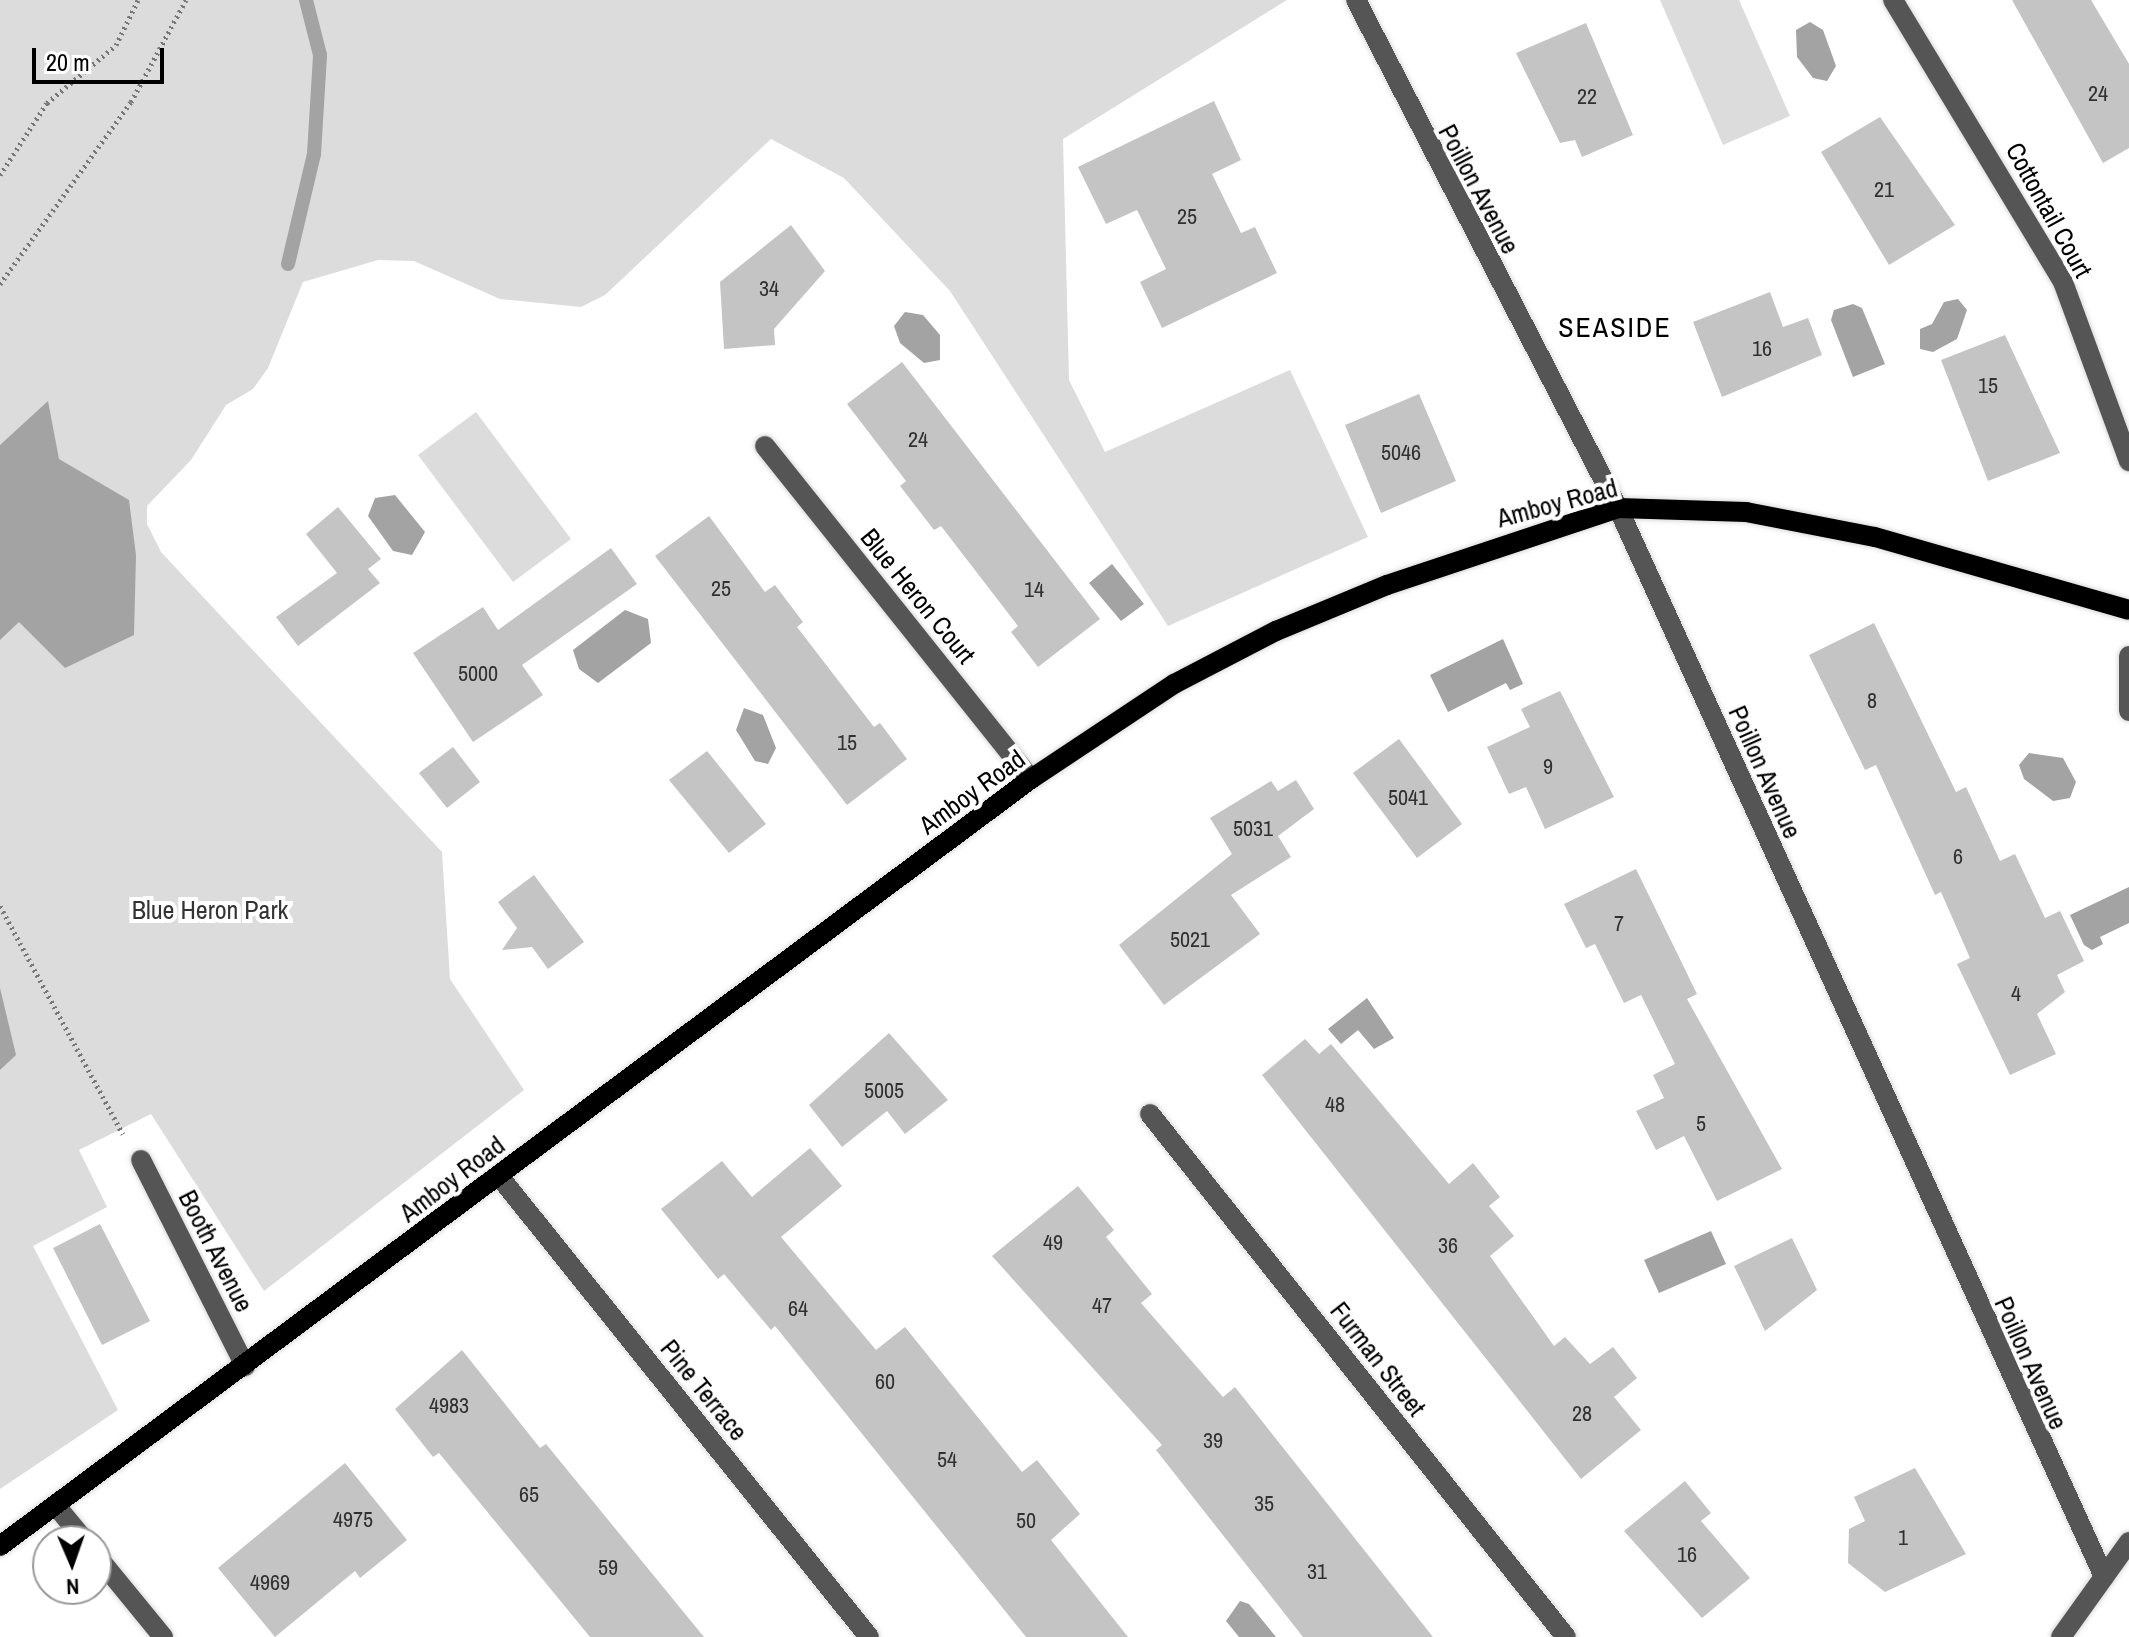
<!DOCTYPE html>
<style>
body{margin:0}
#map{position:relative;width:2129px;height:1637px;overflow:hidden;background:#fff;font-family:"Archivo Narrow",sans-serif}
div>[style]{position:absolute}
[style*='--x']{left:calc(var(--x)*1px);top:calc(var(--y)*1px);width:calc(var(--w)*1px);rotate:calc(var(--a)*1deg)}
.green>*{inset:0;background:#dcdcdc}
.water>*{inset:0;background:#a3a3a3}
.stream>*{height:14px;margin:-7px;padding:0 7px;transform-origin:7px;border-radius:7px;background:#a3a3a3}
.building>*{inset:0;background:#c4c4c4}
.path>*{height:5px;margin-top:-2.5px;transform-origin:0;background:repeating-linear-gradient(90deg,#777 0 2px,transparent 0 6px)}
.roads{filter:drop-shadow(0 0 2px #dbdbdb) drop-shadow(0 0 2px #dbdbdb)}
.minor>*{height:20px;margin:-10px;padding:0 10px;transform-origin:10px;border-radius:10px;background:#555}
.major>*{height:20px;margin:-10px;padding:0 10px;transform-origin:10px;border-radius:10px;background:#000}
span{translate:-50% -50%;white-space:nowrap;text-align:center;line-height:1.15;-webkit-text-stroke:8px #fff;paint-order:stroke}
.number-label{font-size:22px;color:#313131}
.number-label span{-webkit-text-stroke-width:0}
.street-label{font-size:26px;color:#000}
.park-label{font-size:26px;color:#333}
.neighbourhood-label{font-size:28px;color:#000;letter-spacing:2px}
.north{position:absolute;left:32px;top:1525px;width:80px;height:80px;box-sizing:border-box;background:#fff;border:2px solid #999;border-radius:50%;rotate:178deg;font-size:22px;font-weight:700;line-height:32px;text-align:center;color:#000}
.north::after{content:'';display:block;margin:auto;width:28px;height:36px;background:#000;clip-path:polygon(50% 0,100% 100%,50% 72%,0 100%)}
.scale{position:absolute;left:32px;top:48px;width:132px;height:36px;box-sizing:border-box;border:4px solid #000;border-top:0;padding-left:10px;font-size:24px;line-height:28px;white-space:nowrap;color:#000;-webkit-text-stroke:6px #fff;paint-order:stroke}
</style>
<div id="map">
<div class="green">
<div style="clip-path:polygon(0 0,1287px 0,1063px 139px,1069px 380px,1105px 452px,1290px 370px,1368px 537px,1168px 626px,950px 291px,844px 178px,771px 139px,605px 295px,581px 307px,500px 299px,414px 261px,378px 260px,303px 282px,268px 368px,253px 389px,226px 405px,191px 460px,147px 506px,147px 524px,161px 552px,442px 852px,450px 979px,524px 1090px,264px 1291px,151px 1114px,79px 1150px,107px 1207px,33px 1246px,118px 1410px,0 1489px)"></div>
<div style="clip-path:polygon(1660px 0,1739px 0,1790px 116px,1723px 145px)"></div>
<div style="clip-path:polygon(476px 412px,571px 539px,513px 582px,418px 455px)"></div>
</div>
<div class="water">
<div style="clip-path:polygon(1810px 22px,1823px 30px,1836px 66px,1827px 81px,1813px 78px,1797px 57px,1796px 30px)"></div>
<div style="clip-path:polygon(1958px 299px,1967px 310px,1957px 339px,1933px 352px,1920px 349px,1920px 329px,1932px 324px,1944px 302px)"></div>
<div style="clip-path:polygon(1853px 304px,1862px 308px,1885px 364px,1853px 377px,1831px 320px,1834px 310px)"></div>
<div style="clip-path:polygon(905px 312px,923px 315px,940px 335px,940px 360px,924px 363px,900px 343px,894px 326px)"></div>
<div style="clip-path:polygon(48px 401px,59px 459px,129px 500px,136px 555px,134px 635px,65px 668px,19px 622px,0 640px,0 445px)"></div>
<div style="clip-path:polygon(395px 495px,425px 532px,412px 555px,393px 551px,368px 516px,375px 498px)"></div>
<div style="clip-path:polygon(1112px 564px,1144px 604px,1121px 621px,1089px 583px)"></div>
<div style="clip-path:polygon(625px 610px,648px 619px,651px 643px,598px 683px,579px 669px,573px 650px)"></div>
<div style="clip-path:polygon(1503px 639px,1523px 684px,1510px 690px,1506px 683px,1448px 712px,1430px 675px)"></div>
<div style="clip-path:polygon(744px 708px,763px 715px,776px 748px,768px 764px,755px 761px,736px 730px)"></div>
<div style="clip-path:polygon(2029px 753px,2063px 758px,2076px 782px,2070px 798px,2053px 801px,2024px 779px,2019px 765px)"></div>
<div style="clip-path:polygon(2129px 887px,2129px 923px,2100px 937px,2103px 944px,2092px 950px,2084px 945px,2070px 915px)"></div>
<div style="clip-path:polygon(0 988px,16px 1055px,0 1070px)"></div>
<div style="clip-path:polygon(1367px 998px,1394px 1038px,1374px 1049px,1358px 1030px,1341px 1044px,1328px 1029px)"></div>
<div style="clip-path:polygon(1711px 1231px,1726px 1264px,1659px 1293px,1644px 1260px)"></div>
<div style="clip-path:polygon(1240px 1601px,1249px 1604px,1276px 1637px,1239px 1637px,1226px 1621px)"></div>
</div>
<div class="stream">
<div style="--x:288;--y:264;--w:113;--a:-76.7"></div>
<div style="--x:314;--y:154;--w:99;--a:-86.5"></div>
<div style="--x:320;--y:55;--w:57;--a:-104.3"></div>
</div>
<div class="building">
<div style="clip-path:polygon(2012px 0,2091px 0,2129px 64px,2129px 148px,2103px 163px)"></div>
<div style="clip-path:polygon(1586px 23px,1633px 135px,1582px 157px,1575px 140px,1560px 143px,1516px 53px)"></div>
<div style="clip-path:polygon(1214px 101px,1241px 160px,1212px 174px,1241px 233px,1255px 227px,1277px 273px,1162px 328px,1140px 282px,1166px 269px,1137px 210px,1106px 224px,1078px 167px)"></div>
<div style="clip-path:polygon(1880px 117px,1955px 225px,1889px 265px,1821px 152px)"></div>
<div style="clip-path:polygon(791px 225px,825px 271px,774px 329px,775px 345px,724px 349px,720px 282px)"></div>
<div style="clip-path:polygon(1770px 292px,1783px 327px,1808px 318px,1822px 355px,1722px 397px,1693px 322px)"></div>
<div style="clip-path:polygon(2005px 335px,2060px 453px,1988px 481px,1941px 360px)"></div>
<div style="clip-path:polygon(902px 362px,1100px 619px,1038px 667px,1011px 632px,1018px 626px,941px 526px,934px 530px,900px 486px,906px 481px,847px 404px)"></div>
<div style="clip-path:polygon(1419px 394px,1456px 481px,1381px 513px,1345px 425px)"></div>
<div style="clip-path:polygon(338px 507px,381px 559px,368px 569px,380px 583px,298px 646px,276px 617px,337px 573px,306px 534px)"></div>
<div style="clip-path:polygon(709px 516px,765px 592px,775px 585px,803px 622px,797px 627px,874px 727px,880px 723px,907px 759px,847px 805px,655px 556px)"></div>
<div style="clip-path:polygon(611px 548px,637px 584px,522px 665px,543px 695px,473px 742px,413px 653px,483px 607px,498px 630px)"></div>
<div style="clip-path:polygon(1874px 623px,1956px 792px,1966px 787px,2000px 861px,2015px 854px,2045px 918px,2060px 911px,2084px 961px,2057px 975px,2065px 992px,2037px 1014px,2056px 1054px,2010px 1075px,1957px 964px,1970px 958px,1941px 892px,1935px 895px,1876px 765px,1865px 770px,1809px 655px)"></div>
<div style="clip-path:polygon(1560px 691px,1614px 797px,1545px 829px,1526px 787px,1509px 794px,1487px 747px,1530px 727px,1521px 709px)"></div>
<div style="clip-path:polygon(1399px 739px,1462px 824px,1417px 858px,1353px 773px)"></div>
<div style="clip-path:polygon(453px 747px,480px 782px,447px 808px,419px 773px)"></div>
<div style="clip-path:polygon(707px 751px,766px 824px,729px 853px,669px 780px)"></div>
<div style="clip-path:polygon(1296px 780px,1314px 809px,1278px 836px,1291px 857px,1231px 895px,1260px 934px,1164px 1005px,1119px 945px,1232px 854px,1210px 818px,1271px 781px,1278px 791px)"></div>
<div style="clip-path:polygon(1636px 869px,1697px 994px,1687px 999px,1782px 1169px,1717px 1201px,1684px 1136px,1656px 1150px,1636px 1111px,1664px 1098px,1653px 1075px,1675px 1064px,1641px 995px,1624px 1003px,1595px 944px,1586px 948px,1564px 904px)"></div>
<div style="clip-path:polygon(534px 875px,584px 942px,548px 969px,532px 947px,502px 950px,517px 928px,498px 902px)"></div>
<div style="clip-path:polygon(889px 1033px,948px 1100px,905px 1134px,887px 1111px,842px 1147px,809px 1105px)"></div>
<div style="clip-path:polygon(1305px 1039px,1319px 1054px,1331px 1044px,1449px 1184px,1473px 1163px,1500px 1197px,1489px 1206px,1514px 1236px,1490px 1256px,1554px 1346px,1565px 1337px,1590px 1364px,1613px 1347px,1637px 1378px,1614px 1397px,1641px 1430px,1581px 1479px,1262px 1075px)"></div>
<div style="clip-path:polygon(810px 1148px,842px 1186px,781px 1237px,876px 1350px,905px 1327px,1022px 1472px,1037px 1460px,1080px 1514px,1051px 1540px,1128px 1637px,1026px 1637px,775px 1326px,771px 1330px,724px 1274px,718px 1279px,661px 1209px,722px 1161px,752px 1197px)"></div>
<div style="clip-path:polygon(1078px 1186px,1114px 1230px,1106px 1237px,1152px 1294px,1141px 1303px,1223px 1397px,1235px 1387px,1433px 1637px,1303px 1637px,1156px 1450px,1162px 1445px,992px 1256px)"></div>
<div style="clip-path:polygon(100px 1224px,150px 1321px,102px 1345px,53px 1248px)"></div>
<div style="clip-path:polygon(1792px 1238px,1817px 1290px,1765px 1331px,1734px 1266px)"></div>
<div style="clip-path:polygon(462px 1350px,540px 1448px,546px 1444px,704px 1637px,590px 1637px,439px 1453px,433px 1457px,395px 1409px)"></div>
<div style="clip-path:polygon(345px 1463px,407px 1540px,360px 1578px,355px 1571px,275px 1637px,218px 1568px)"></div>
<div style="clip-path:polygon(1915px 1468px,1966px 1554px,1885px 1592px,1848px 1563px,1849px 1529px,1865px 1521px,1854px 1497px)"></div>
<div style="clip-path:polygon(1685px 1481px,1711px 1513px,1701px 1521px,1750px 1578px,1702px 1618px,1624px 1531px)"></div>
</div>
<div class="path">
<div style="--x:0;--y:175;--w:86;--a:-56.9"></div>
<div style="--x:47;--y:103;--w:90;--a:-40"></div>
<div style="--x:116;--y:45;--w:50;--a:-63.9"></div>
<div style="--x:0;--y:284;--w:224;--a:-54.3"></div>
<div style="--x:131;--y:102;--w:116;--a:-61.7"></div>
<div style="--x:0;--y:906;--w:259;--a:61.7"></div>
</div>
<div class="roads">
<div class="minor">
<div style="--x:1356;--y:0;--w:572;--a:62.72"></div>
<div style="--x:1618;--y:508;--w:1174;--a:65.55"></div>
<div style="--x:1893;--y:0;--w:329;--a:58.9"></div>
<div style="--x:2063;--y:282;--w:191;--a:69.8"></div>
<div style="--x:765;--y:446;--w:426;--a:51.4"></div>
<div style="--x:2129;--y:656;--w:55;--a:90"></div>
<div style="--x:1150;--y:1114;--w:668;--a:51.5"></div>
<div style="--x:141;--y:1160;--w:231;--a:63.2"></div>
<div style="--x:499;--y:1176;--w:591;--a:51.25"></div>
<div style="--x:57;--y:1507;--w:44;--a:50.5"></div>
<div style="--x:96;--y:1555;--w:106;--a:50.7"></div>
<div style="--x:2061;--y:1637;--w:117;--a:-54.4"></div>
</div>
<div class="major">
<div style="--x:0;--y:1546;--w:1285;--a:-36.65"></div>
<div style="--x:1031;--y:779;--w:172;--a:-33.6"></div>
<div style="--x:1174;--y:684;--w:115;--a:-27.5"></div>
<div style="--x:1276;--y:631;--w:120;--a:-22.5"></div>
<div style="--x:1387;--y:585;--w:243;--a:-18.4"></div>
<div style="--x:1618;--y:508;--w:128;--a:1.8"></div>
<div style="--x:1746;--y:512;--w:131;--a:11"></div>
<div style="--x:1875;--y:537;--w:264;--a:16"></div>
</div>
</div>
<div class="number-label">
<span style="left:2098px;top:94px">24</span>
<span style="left:1587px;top:97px">22</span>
<span style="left:1884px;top:190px">21</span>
<span style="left:1187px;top:217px">25</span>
<span style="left:769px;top:289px">34</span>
<span style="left:1762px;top:349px">16</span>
<span style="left:1988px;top:386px">15</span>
<span style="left:918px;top:440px">24</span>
<span style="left:1401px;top:453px">5046</span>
<span style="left:721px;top:589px">25</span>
<span style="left:1034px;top:590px">14</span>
<span style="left:478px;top:674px">5000</span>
<span style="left:1872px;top:701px">8</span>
<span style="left:847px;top:743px">15</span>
<span style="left:1548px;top:767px">9</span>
<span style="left:1408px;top:798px">5041</span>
<span style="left:1253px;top:829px">5031</span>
<span style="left:1958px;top:857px">6</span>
<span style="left:1619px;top:924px">7</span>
<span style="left:1190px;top:940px">5021</span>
<span style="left:2016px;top:994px">4</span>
<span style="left:884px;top:1091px">5005</span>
<span style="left:1335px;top:1105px">48</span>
<span style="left:1701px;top:1124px">5</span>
<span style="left:1053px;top:1243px">49</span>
<span style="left:1448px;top:1246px">36</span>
<span style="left:1102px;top:1306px">47</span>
<span style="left:798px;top:1309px">64</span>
<span style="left:885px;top:1382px">60</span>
<span style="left:449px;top:1406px">4983</span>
<span style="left:1582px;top:1414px">28</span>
<span style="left:1213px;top:1441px">39</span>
<span style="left:947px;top:1460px">54</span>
<span style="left:529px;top:1495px">65</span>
<span style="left:1264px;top:1504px">35</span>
<span style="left:353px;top:1520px">4975</span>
<span style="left:1026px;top:1521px">50</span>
<span style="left:1903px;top:1538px">1</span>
<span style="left:1687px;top:1555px">16</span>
<span style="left:608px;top:1568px">59</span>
<span style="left:1317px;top:1572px">31</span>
<span style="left:270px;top:1583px">4969</span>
</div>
<div class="street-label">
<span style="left:1479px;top:189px;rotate:62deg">Poillon Avenue</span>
<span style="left:2049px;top:210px;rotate:61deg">Cottontail Court</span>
<span style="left:1557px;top:503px;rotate:-15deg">Amboy Road</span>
<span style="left:918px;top:596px;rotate:51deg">Blue Heron Court</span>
<span style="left:1765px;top:772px;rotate:66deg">Poillon Avenue</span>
<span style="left:972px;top:792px;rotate:-36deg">Amboy Road</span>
<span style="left:452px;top:1179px;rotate:-37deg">Amboy Road</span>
<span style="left:216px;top:1251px;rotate:63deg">Booth Avenue</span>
<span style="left:1378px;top:1359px;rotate:52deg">Furman Street</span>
<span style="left:2031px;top:1363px;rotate:66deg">Poillon Avenue</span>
<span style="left:704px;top:1390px;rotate:51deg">Pine Terrace</span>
</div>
<div class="park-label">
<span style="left:210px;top:910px">Blue Heron Park</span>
</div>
<div class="neighbourhood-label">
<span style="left:1615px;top:327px">SEASIDE</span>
</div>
<div class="north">N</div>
<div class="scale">20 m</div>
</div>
